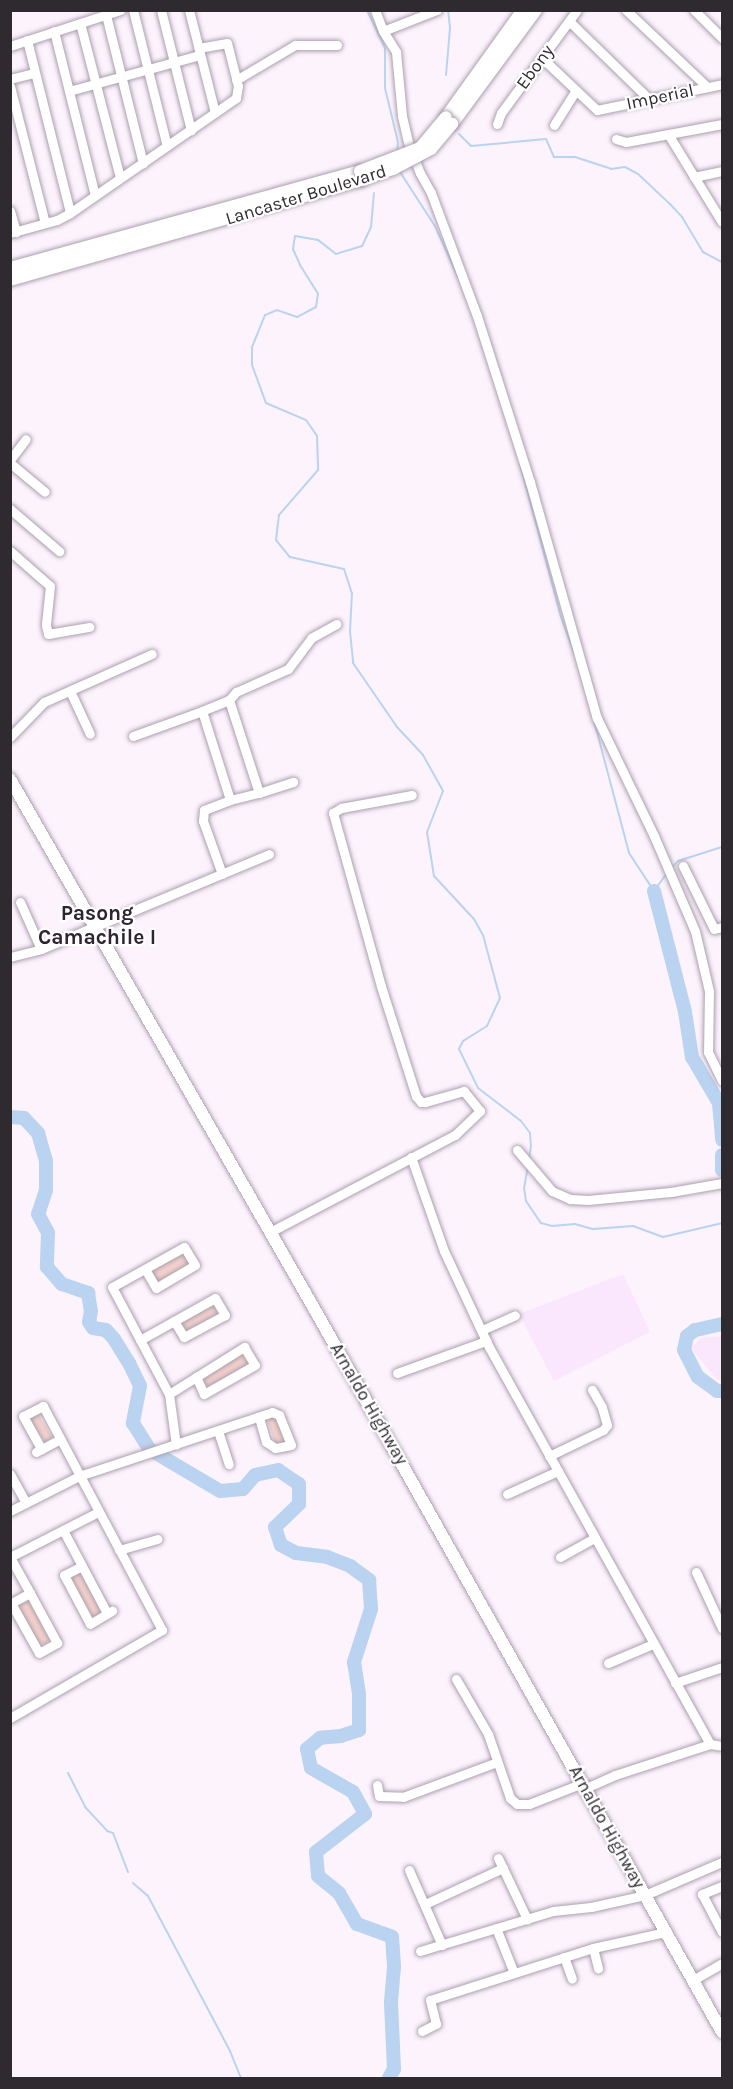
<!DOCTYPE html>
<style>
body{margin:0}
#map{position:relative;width:733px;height:2089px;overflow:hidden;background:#fcf3fd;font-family:Karla,sans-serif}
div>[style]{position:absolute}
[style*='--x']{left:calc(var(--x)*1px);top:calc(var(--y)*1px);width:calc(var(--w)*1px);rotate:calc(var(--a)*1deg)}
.built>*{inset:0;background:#fae7fe}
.green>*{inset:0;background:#f4d1cc}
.stream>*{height:2px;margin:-1px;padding:0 1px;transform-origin:1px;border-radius:1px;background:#bad3f0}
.river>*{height:14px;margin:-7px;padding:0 7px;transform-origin:7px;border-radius:7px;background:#bad3f0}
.roads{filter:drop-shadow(0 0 2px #ac9fae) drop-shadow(0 0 2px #ac9fae)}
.minor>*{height:9px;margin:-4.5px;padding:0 4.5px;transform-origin:4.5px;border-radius:4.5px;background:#fff}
.secondary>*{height:12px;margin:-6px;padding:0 6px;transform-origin:6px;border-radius:6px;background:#fff}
.bridges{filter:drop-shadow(0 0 2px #ac9fae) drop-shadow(0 0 2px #ac9fae)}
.secondary-bridge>*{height:12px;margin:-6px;padding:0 6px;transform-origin:6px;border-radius:6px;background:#fff}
span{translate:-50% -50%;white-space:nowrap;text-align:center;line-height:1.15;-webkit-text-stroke:4.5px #fff;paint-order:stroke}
.street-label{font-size:18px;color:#2f2a30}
.quarter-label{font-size:21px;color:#2f2532;font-weight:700}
.frame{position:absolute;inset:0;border:12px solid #2f2a30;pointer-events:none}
</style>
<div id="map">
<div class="built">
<div style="clip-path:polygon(623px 1274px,650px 1332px,554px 1381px,519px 1314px)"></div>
<div style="clip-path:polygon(722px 1336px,722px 1380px,717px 1380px,691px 1348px,701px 1338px)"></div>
</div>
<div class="green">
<div style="clip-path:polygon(181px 1253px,188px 1260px,187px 1265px,160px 1281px,151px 1277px,151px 1269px)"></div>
<div style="clip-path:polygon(211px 1304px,218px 1310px,217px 1315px,184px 1332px,180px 1321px)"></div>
<div style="clip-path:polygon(241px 1354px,248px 1361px,247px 1366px,210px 1387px,203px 1383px,203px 1378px)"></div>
<div style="clip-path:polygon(37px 1412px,52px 1437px,46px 1444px,30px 1419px)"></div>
<div style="clip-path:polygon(270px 1418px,276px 1418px,285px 1443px,275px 1443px,268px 1422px)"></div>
<div style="clip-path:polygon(80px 1572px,102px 1607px,102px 1613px,93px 1617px,70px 1579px)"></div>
<div style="clip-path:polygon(25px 1599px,30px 1600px,50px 1638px,46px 1644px,39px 1644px,18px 1609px,19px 1604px)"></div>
</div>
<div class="stream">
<div style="--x:367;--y:10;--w:42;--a:64.7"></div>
<div style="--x:385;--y:48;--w:40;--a:90"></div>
<div style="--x:385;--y:88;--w:56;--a:76.5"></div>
<div style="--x:398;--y:142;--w:11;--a:95"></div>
<div style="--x:446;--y:75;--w:47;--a:-85.1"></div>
<div style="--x:450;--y:28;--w:18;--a:-96"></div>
<div style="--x:459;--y:134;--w:17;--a:45"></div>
<div style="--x:471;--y:146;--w:75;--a:-5.3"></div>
<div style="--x:546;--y:139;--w:20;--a:66"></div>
<div style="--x:554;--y:157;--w:21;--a:0"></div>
<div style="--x:575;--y:157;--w:38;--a:18"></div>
<div style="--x:611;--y:169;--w:14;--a:-8"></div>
<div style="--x:625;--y:167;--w:15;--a:28"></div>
<div style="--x:638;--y:174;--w:44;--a:43.2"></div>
<div style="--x:670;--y:204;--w:18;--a:47"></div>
<div style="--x:682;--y:217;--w:41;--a:59"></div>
<div style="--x:703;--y:252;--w:21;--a:28"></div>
<div style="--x:400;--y:172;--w:64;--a:57.1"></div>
<div style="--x:435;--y:226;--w:56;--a:65.7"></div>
<div style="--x:374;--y:193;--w:34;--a:95"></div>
<div style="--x:371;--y:227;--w:21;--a:115"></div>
<div style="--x:362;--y:246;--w:27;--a:163"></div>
<div style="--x:336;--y:254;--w:23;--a:-142"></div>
<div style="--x:318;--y:240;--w:23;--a:-170"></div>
<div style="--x:295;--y:236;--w:13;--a:99"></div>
<div style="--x:293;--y:249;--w:17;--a:66"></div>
<div style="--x:300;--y:265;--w:34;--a:58"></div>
<div style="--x:318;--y:294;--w:13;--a:99"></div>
<div style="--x:316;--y:307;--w:21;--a:152"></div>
<div style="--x:297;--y:317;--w:21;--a:-161"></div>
<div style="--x:277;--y:310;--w:13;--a:157"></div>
<div style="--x:265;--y:315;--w:35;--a:112"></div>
<div style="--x:252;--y:348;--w:17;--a:90"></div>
<div style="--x:252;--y:365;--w:40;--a:69.8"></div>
<div style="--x:266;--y:403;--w:43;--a:23"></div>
<div style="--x:306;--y:420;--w:19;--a:55"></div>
<div style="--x:317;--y:436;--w:34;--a:88"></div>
<div style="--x:318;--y:470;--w:60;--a:130.9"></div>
<div style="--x:279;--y:515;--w:25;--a:97"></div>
<div style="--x:276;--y:540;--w:22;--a:51"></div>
<div style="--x:290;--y:557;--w:55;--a:12.5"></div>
<div style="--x:344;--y:569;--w:25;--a:72"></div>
<div style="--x:352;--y:593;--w:39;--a:93"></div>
<div style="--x:350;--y:632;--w:31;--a:84"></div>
<div style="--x:353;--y:663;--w:78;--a:55.5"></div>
<div style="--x:397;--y:727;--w:38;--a:47"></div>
<div style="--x:423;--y:755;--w:41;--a:60.9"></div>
<div style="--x:443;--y:791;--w:44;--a:111.3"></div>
<div style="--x:427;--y:832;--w:45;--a:81"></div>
<div style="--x:434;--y:876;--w:59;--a:47.1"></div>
<div style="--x:474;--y:919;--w:18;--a:61"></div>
<div style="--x:483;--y:935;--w:65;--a:74.9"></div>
<div style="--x:500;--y:998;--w:31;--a:115"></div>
<div style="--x:487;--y:1026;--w:28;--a:148"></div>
<div style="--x:463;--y:1041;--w:9;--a:117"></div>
<div style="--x:459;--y:1049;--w:43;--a:64"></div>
<div style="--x:478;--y:1088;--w:54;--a:37.5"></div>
<div style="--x:521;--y:1121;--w:15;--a:53"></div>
<div style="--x:530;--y:1133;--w:13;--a:86"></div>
<div style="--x:531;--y:1146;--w:12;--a:99"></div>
<div style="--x:520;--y:464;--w:158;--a:75"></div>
<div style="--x:561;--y:617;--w:40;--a:69.8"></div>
<div style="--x:594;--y:721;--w:137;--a:75.1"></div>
<div style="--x:629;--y:853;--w:45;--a:56.7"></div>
<div style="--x:654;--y:891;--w:22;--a:-54"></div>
<div style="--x:671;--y:869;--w:11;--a:-49"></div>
<div style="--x:678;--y:861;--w:46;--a:-17.7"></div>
<div style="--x:528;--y:1166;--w:22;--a:100"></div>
<div style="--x:524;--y:1188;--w:13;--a:81"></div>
<div style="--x:526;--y:1201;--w:27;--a:56"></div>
<div style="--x:541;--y:1223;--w:11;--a:15"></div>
<div style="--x:552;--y:1226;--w:23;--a:-5"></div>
<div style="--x:575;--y:1224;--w:19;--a:16"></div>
<div style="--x:593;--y:1229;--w:40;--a:-4.3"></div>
<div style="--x:633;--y:1226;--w:32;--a:20"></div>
<div style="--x:663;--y:1237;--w:61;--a:-13.3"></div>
<div style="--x:68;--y:1773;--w:38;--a:63"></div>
<div style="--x:85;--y:1807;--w:33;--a:47"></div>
<div style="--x:107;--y:1831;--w:6;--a:18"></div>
<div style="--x:113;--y:1833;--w:42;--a:69"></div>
<div style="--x:133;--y:1883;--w:20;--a:41"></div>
<div style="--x:148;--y:1896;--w:175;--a:62.1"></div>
<div style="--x:230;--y:2051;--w:29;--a:68"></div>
</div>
<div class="river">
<div style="--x:654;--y:891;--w:125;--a:75.6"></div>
<div style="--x:685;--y:1012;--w:46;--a:81.2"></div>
<div style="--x:692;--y:1057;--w:53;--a:59.6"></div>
<div style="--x:719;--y:1103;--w:37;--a:85"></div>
<div style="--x:10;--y:1117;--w:14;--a:4"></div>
<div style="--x:24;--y:1118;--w:21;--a:47"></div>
<div style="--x:38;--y:1133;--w:29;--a:74"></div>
<div style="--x:46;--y:1161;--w:29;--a:90"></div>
<div style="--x:46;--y:1190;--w:25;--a:108"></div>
<div style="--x:38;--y:1214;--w:21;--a:62"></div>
<div style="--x:48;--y:1233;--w:34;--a:92"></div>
<div style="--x:47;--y:1267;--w:23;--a:49"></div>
<div style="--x:62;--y:1284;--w:28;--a:19"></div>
<div style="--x:88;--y:1293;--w:18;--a:81"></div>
<div style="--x:91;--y:1311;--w:11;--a:100"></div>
<div style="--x:89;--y:1322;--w:7;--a:56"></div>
<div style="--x:93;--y:1328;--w:13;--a:9"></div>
<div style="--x:106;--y:1330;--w:12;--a:48"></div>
<div style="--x:114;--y:1339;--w:28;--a:58"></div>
<div style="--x:129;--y:1363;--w:25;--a:64"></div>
<div style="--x:140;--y:1386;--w:38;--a:101"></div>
<div style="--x:133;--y:1423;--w:31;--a:58"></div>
<div style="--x:149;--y:1449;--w:82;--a:30.6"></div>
<div style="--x:220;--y:1491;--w:23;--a:-5"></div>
<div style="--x:243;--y:1489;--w:18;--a:-49"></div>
<div style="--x:255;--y:1475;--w:24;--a:-12"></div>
<div style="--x:278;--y:1470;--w:25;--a:34"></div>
<div style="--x:299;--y:1484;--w:20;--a:90"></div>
<div style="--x:299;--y:1504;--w:33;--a:136"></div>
<div style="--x:275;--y:1527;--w:19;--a:72"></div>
<div style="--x:281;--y:1545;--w:17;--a:28"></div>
<div style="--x:296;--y:1553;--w:31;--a:7"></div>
<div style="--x:327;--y:1557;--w:25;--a:21"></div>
<div style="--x:350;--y:1566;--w:24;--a:36"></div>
<div style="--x:369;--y:1580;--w:29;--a:86"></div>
<div style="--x:371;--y:1609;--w:56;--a:107.8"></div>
<div style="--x:354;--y:1662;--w:33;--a:81"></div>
<div style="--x:359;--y:1695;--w:35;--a:90"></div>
<div style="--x:359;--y:1730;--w:19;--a:162"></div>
<div style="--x:341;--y:1736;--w:21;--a:175"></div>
<div style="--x:320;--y:1738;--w:17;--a:140"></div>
<div style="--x:307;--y:1749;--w:19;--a:78"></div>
<div style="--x:311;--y:1768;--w:48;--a:29.7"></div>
<div style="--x:353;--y:1792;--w:25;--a:61"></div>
<div style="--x:365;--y:1814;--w:62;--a:142.2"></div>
<div style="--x:316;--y:1852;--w:24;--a:85"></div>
<div style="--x:318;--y:1876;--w:27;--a:39"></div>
<div style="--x:339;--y:1893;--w:36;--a:60"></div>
<div style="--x:357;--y:1924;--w:37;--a:20"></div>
<div style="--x:392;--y:1937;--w:30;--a:86"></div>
<div style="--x:394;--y:1967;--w:36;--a:95"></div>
<div style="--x:391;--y:2003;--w:66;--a:87.4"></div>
<div style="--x:394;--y:2069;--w:10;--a:119"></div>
<div style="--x:722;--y:1155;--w:15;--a:90"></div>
<div style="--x:722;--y:1324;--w:28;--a:167"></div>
<div style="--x:695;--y:1330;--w:10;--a:143"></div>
<div style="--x:687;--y:1336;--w:14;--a:102"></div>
<div style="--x:684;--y:1350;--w:30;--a:63"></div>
<div style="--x:698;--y:1377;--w:24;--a:36"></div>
<div style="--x:717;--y:1391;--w:5;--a:0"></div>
</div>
<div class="roads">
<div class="minor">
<div style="--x:133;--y:10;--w:140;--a:76"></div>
<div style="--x:161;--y:10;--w:124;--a:76"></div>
<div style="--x:189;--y:10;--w:106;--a:75.8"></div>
<div style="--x:375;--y:10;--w:22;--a:69"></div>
<div style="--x:383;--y:31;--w:25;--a:58"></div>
<div style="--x:396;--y:52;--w:64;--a:84.6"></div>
<div style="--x:402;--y:116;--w:27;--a:77"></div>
<div style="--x:408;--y:142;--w:33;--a:69"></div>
<div style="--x:420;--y:173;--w:23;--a:61"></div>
<div style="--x:431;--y:193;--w:131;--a:69.5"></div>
<div style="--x:477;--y:316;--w:174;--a:72.3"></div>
<div style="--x:530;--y:482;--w:245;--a:74.2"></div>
<div style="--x:597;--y:718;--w:131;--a:64.2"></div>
<div style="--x:654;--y:836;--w:103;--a:66.7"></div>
<div style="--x:695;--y:931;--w:62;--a:76.9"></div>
<div style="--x:709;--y:991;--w:61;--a:90.9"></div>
<div style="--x:708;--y:1052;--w:32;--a:64"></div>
<div style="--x:626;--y:10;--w:112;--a:43.5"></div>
<div style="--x:694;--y:10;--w:40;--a:45"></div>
<div style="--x:106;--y:15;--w:153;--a:76"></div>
<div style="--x:569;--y:21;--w:112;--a:44.3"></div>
<div style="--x:80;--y:23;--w:160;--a:75.5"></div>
<div style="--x:54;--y:31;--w:169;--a:76"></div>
<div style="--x:383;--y:31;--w:58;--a:-21.3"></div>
<div style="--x:27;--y:40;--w:178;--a:76"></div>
<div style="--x:10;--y:46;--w:116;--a:-18.1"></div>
<div style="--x:542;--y:58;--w:76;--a:43.4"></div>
<div style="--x:597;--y:110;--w:128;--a:-11.7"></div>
<div style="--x:10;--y:79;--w:25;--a:-14"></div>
<div style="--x:236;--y:80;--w:69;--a:-30.7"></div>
<div style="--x:295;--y:45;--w:42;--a:0"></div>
<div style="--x:10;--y:86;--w:141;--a:75.7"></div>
<div style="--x:69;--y:91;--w:136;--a:-15.4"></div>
<div style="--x:497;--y:124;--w:12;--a:-70"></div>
<div style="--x:501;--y:113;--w:128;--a:-53.6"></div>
<div style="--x:554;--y:125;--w:41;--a:-57.8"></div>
<div style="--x:668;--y:134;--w:103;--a:58.5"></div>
<div style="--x:616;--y:139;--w:10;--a:17"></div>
<div style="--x:626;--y:142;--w:98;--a:-10.6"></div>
<div style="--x:694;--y:177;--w:29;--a:-12"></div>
<div style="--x:10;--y:211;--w:22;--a:74"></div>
<div style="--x:10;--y:233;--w:49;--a:-15.5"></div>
<div style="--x:57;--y:220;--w:15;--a:-28"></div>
<div style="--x:70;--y:213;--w:202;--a:-34.7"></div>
<div style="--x:236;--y:98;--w:12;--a:-81"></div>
<div style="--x:238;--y:86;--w:44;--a:-104.3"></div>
<div style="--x:227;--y:43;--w:29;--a:170"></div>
<div style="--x:10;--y:460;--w:26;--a:-53"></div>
<div style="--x:10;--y:463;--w:45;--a:39.6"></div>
<div style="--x:10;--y:509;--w:65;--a:40.6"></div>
<div style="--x:10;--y:551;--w:53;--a:41.2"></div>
<div style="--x:50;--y:586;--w:39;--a:96"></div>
<div style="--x:46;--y:625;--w:9;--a:77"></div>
<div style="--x:48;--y:634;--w:42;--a:-9.7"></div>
<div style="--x:70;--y:691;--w:47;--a:65.1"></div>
<div style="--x:229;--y:700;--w:29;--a:158"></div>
<div style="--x:202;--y:711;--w:93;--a:72.5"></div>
<div style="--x:133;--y:736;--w:73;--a:-19.9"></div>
<div style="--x:10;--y:737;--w:49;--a:-45.8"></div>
<div style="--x:44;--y:702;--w:118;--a:-24"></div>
<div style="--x:259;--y:793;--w:36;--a:-18"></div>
<div style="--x:683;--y:866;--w:70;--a:63.8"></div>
<div style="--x:714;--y:929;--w:8;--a:-14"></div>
<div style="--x:222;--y:874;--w:56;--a:-109.7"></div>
<div style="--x:203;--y:821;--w:11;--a:-85"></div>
<div style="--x:204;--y:810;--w:28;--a:-21"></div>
<div style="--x:230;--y:800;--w:30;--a:-14"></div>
<div style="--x:259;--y:793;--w:98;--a:-107.9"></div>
<div style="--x:229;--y:700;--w:11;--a:-49"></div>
<div style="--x:236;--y:692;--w:57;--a:-23.9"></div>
<div style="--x:288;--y:669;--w:39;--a:-53"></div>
<div style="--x:311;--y:638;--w:29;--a:-29"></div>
<div style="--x:20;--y:902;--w:51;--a:65.9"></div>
<div style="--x:41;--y:949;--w:247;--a:-22.6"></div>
<div style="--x:10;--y:957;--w:32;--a:-14"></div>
<div style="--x:517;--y:1150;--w:54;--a:49.5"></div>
<div style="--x:552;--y:1191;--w:20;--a:24"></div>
<div style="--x:570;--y:1199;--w:18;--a:3"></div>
<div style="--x:588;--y:1200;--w:83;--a:-5.5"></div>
<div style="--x:671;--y:1192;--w:52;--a:-10"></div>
<div style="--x:411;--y:1157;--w:100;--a:70.7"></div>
<div style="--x:444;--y:1251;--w:106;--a:64.9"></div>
<div style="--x:489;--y:1347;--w:454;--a:60.9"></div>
<div style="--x:270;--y:1232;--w:209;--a:-27.7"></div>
<div style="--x:455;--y:1135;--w:35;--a:-44"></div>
<div style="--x:480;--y:1111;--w:26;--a:-129"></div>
<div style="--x:464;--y:1091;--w:41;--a:164.2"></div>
<div style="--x:425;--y:1102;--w:4;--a:180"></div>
<div style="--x:421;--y:1102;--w:8;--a:-130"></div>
<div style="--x:416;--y:1096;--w:115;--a:-107.7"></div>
<div style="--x:381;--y:986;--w:180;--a:-105.5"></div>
<div style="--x:333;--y:813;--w:9;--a:-32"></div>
<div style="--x:341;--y:808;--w:72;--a:-10.4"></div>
<div style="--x:145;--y:1269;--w:22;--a:60"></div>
<div style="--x:156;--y:1288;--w:45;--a:-30.5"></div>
<div style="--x:195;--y:1265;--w:21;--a:-121"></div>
<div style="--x:184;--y:1247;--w:82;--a:150.9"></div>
<div style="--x:112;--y:1287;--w:121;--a:62"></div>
<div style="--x:169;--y:1394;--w:51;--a:82.2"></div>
<div style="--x:482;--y:1330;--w:36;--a:-24"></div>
<div style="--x:140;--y:1340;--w:86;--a:-29.2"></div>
<div style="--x:215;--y:1298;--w:20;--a:60"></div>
<div style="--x:225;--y:1315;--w:47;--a:151.8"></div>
<div style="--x:184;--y:1337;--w:19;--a:-122"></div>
<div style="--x:397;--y:1373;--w:95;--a:-19.8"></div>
<div style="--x:169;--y:1394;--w:89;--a:-32.1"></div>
<div style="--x:244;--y:1347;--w:21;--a:59"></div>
<div style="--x:255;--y:1365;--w:59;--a:150.4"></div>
<div style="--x:204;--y:1394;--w:19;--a:-115"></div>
<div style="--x:218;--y:1431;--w:35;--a:72"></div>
<div style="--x:36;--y:1452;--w:26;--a:-28"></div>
<div style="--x:549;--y:1456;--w:60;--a:-25.7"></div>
<div style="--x:603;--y:1430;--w:6;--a:-51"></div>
<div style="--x:607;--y:1425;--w:19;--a:-106"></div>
<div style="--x:602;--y:1407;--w:20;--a:-120"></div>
<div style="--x:10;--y:1474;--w:33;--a:61"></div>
<div style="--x:507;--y:1494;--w:56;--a:-24.3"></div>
<div style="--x:10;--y:1511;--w:77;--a:-26.9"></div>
<div style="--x:79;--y:1476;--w:203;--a:-18.3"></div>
<div style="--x:272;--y:1412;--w:8;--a:23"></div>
<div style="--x:279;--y:1415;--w:32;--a:68"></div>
<div style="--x:291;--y:1445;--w:16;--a:169"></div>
<div style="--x:275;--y:1448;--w:11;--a:-146"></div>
<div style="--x:266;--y:1442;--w:26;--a:-106"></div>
<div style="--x:63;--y:1530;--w:94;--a:62.1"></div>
<div style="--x:119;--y:1550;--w:40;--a:-16"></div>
<div style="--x:560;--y:1557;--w:39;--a:-29"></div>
<div style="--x:82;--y:1566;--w:20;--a:153"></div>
<div style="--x:64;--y:1575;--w:55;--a:62"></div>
<div style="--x:90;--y:1624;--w:26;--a:-31"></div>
<div style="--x:696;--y:1572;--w:62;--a:65.1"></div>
<div style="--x:30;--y:1593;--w:21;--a:152"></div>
<div style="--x:11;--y:1603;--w:57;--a:60.8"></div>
<div style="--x:39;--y:1653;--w:21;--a:-29"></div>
<div style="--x:57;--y:1643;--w:57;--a:-118.4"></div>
<div style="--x:30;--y:1593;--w:41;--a:-119.1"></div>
<div style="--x:10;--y:1557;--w:99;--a:-27.1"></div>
<div style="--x:608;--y:1663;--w:49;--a:-22.9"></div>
<div style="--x:456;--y:1679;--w:64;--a:59.8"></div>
<div style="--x:488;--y:1734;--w:68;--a:71"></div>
<div style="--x:510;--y:1798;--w:9;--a:41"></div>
<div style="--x:517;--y:1804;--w:12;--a:0"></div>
<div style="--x:529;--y:1804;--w:58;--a:-21.3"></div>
<div style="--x:675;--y:1683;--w:50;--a:-18.8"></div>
<div style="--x:10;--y:1718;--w:176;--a:-30.1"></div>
<div style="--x:162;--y:1630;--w:254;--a:-118"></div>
<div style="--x:43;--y:1406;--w:22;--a:153"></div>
<div style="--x:23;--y:1416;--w:38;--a:61"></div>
<div style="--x:377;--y:1785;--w:11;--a:80"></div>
<div style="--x:379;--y:1796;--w:24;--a:2"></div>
<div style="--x:403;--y:1797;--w:100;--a:-20.4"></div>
<div style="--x:586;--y:1788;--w:32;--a:-24"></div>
<div style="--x:615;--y:1775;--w:100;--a:-18.1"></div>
<div style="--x:710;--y:1744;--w:12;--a:9"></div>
<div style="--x:498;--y:1858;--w:68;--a:64.6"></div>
<div style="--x:409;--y:1870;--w:82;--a:66.3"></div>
<div style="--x:722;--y:1886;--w:22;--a:158"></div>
<div style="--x:702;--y:1894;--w:43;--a:62.2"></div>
<div style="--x:425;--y:1904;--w:86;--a:-24.8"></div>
<div style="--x:496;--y:1928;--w:48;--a:68.2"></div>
<div style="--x:593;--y:1948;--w:21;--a:76"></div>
<div style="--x:420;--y:1951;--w:139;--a:-16.7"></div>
<div style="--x:553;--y:1911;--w:38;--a:-6"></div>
<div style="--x:591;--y:1907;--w:55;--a:-12.5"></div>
<div style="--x:645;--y:1895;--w:84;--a:-23.2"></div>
<div style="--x:564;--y:1957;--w:23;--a:70"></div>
<div style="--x:693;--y:1980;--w:34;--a:-30"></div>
<div style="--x:422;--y:2031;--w:16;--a:-27"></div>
<div style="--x:436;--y:2024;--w:25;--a:-104"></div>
<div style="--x:430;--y:2000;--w:171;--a:-17.7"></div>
<div style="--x:593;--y:1948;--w:75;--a:-12.4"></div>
</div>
<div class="secondary">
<div style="--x:446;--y:117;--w:132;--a:-54.3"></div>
<div style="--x:452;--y:124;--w:142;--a:-53.6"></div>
<div style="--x:10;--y:268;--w:363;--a:-15.5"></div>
<div style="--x:10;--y:280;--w:365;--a:-15.9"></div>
<div style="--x:10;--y:779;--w:612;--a:60.13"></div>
<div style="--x:315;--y:1310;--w:829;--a:60.59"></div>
</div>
</div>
<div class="bridges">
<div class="secondary-bridge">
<div style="--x:360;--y:171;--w:64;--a:-21"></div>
<div style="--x:420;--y:148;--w:40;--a:-50"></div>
<div style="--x:361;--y:180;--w:34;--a:-19"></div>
<div style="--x:393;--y:169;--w:43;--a:-27.8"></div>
<div style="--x:431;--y:149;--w:33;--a:-50"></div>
</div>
</div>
<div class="street-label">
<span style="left:535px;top:67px;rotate:-54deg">Ebony</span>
<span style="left:660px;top:97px;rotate:-12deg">Imperial</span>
<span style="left:306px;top:195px;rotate:-17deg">Lancaster Boulevard</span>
<span style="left:369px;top:1404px;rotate:60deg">Arnaldo Highway</span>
<span style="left:607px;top:1827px;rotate:61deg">Arnaldo Highway</span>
</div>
<div class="quarter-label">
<span style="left:97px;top:925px">Pasong<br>Camachile I</span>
</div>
<div class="frame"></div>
</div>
